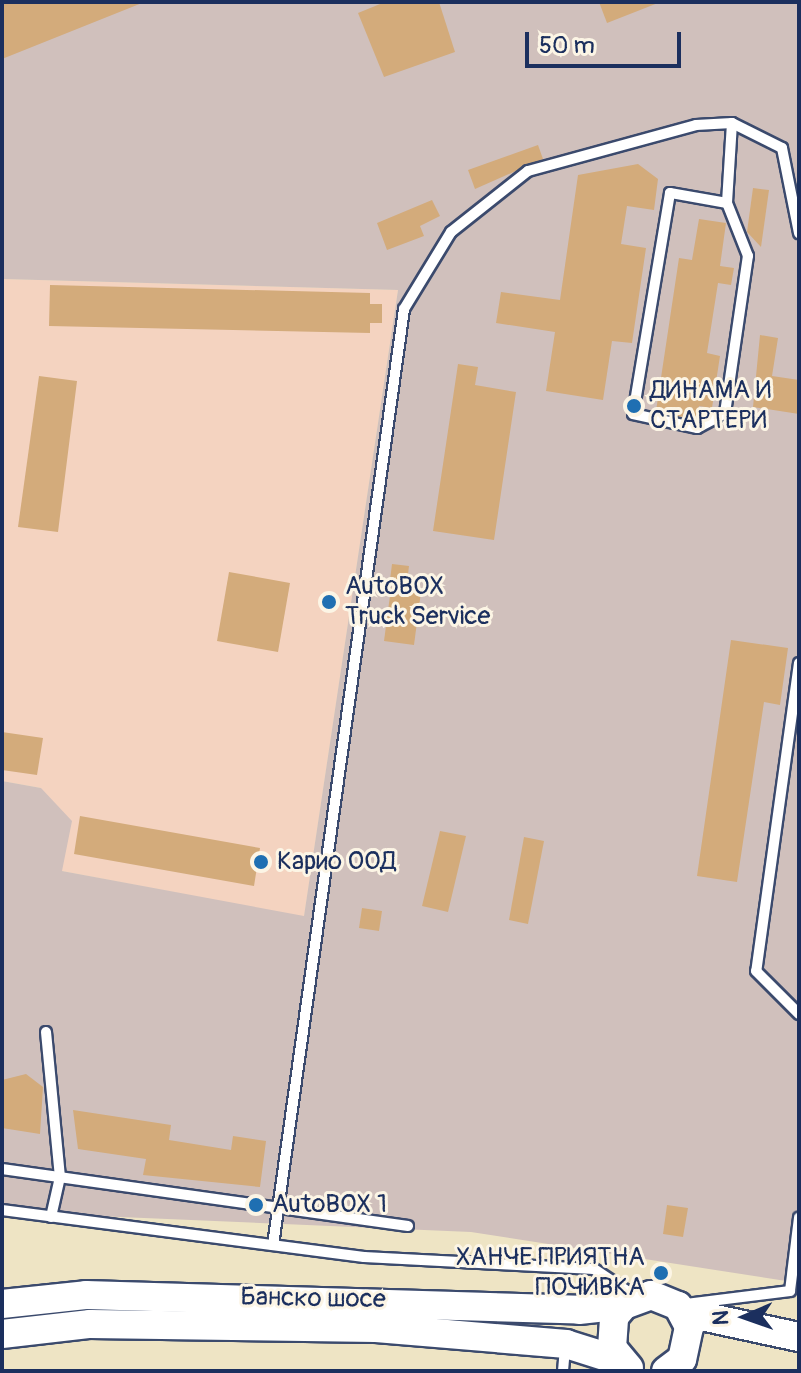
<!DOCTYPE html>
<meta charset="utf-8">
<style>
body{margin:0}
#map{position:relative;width:801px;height:1373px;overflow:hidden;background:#eee4c4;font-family:Pangolin,sans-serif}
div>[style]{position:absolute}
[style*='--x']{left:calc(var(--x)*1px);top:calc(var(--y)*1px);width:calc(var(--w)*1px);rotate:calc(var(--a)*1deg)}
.built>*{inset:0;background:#f4d3c0}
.industrial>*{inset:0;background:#d0c0bc}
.building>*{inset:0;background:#d3ab7b}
.roads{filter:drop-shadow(2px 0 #3b4a6d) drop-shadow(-2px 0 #3b4a6d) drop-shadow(0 2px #3b4a6d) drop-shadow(0 -2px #3b4a6d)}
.service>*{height:10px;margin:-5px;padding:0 5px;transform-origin:5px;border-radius:5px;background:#fff}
.secondary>*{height:28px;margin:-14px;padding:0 14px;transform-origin:14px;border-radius:14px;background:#fff}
.dots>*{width:22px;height:22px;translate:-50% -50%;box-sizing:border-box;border:4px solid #fcf5e5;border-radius:50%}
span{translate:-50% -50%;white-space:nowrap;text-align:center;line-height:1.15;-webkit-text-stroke:6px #fcf5e5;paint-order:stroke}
.poi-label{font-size:26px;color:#1b2f5e}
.left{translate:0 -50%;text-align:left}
.right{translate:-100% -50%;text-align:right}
.street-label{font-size:26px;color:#1b2f5e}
.frame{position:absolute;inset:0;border:4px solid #1b2f5e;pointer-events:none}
.north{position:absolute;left:705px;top:1277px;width:80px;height:80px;-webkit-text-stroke:6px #fcf5e5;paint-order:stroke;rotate:268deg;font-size:22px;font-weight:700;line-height:32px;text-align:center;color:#1b2f5e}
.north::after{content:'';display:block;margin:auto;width:28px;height:36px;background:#1b2f5e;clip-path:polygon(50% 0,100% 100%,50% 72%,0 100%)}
.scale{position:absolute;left:525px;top:32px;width:156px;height:36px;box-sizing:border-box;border:4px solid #1b2f5e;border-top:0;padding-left:10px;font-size:24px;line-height:28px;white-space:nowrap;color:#1b2f5e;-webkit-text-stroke:6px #fcf5e5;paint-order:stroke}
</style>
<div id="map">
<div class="built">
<i style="clip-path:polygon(2px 279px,398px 290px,304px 917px,62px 871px,41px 788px,2px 781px)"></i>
</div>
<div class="industrial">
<i style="clip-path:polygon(2px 2px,799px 2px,799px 1283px,471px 1232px,2px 1212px,2px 781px,41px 788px,72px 821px,62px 871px,304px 916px,398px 290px,2px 279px)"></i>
</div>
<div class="building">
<i style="clip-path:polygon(2px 2px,142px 2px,142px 3px,2px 59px)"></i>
<i style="clip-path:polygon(385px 2px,439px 2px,455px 52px,384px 77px,358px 13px)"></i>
<i style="clip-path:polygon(599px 2px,658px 2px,658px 3px,607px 23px)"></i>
<i style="clip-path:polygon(538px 145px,543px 159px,475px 189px,468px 170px)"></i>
<i style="clip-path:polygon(638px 164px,658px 179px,654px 210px,627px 206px,621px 244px,646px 248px,632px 343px,612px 341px,603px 400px,546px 391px,555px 332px,496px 323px,501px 292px,560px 300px,578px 175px)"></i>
<i style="clip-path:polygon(753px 188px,769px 190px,761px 247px,747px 232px)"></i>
<i style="clip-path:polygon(432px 200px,440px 216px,420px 226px,424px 236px,387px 250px,377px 223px)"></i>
<i style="clip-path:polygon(699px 219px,726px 223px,720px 266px,734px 268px,731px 285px,718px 283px,707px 353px,720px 356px,712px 408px,699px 406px,696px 420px,656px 411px,679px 258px,692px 260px)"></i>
<i style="clip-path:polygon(50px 285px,370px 293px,370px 304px,382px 304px,382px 323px,370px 323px,370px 333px,49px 326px)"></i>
<i style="clip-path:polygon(760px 335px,778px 338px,772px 376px,799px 380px,799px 414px,753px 407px)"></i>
<i style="clip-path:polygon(458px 364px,478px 367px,475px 385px,516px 392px,494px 540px,433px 531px)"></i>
<i style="clip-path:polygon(39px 376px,77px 381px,58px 532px,18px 527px)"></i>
<i style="clip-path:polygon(392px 564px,409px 566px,407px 583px,390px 580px)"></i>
<i style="clip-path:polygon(229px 572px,290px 583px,278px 652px,217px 641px)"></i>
<i style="clip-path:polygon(391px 588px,421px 592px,414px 645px,384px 641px)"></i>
<i style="clip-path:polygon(731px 640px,788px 648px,780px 705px,764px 702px,737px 882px,697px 876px)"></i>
<i style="clip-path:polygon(2px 732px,43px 738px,37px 775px,2px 770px)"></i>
<i style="clip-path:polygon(80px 816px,260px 848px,254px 886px,74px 854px)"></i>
<i style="clip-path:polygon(440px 831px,466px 836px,448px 912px,422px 906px)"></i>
<i style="clip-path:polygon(524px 837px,544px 841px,528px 924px,509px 920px)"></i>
<i style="clip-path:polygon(362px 908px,382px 911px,379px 931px,359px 928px)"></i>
<i style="clip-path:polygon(26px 1074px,43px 1087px,40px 1134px,2px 1128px,2px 1080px)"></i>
<i style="clip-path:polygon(73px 1110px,171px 1125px,169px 1140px,231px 1150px,233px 1136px,266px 1141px,260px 1187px,143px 1175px,146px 1159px,78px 1149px)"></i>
<i style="clip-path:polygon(667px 1205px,688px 1208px,683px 1237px,663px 1234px)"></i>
</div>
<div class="roads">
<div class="service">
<i style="--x:732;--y:123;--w:56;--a:26.6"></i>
<i style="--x:782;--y:148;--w:87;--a:78.7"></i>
<i style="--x:799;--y:663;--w:311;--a:97.9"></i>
<i style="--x:756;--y:971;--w:61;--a:45"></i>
<i style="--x:46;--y:1032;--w:146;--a:84.5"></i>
<i style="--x:60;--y:1177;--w:41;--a:102.7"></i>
<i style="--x:2;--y:1169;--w:410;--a:8"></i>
<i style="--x:2;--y:1210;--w:365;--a:7.4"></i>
<i style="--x:364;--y:1257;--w:230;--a:3"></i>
<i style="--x:594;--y:1269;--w:50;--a:33.7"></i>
<i style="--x:273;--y:1245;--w:945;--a:-82.03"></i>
<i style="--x:404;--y:309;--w:90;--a:-58.6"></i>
<i style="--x:451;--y:232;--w:98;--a:-38.4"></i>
<i style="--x:528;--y:171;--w:174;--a:-15.3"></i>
<i style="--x:696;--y:125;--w:36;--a:-3"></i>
<i style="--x:732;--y:123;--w:80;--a:93.6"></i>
<i style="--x:727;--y:203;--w:58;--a:-170"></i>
<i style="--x:670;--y:193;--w:224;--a:99.5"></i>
<i style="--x:633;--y:414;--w:66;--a:12.3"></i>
<i style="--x:697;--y:428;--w:32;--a:-28"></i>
<i style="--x:725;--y:413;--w:159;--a:-81.7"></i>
<i style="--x:748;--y:256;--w:57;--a:-111.6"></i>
<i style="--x:686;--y:1304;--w:105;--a:-7.1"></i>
<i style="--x:790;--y:1291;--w:74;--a:-83"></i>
<i style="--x:563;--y:1371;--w:25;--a:-85"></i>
</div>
<div class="secondary">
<i style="--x:2;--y:1304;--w:84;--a:-6.1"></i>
<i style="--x:86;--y:1295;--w:493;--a:1.7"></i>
<i style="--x:579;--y:1310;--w:45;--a:-6.3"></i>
<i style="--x:683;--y:1312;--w:119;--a:12.2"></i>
<i style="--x:2;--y:1334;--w:89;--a:-6.5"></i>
<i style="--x:90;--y:1324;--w:286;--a:0.8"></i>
<i style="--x:376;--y:1328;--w:191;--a:4.8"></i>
<i style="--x:566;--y:1344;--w:57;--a:17.5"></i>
<i style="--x:629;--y:1368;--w:26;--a:-130"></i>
<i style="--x:612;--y:1348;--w:31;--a:-86"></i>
<i style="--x:614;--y:1317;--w:16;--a:-50"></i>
<i style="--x:624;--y:1305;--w:29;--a:-20"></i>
<i style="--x:651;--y:1295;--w:29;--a:22"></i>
<i style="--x:678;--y:1306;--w:24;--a:62"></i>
<i style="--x:689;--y:1327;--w:33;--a:102"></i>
<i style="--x:682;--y:1359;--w:20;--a:143"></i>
</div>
</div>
<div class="dots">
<i style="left:634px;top:406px;background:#1f6fb2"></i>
<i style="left:329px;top:602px;background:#1f6fb2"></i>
<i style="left:261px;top:862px;background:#1f6fb2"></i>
<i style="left:256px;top:1205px;background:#1f6fb2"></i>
<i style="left:661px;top:1273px;background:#1f6fb2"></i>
</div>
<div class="poi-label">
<span class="left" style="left:650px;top:406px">ДИНАМА И<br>СТАРТЕРИ</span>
<span class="left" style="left:345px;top:602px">AutoBOX<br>Truck Service</span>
<span class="left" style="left:277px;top:862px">Карио ООД</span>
<span class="left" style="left:272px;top:1205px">AutoBOX 1</span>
<span class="right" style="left:645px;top:1273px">ХАНЧЕ ПРИЯТНА<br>ПОЧИВКА</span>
</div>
<div class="street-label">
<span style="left:313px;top:1299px;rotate:1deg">Банско шосе</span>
</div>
<div class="frame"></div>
<div class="north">N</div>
<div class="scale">50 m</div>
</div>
